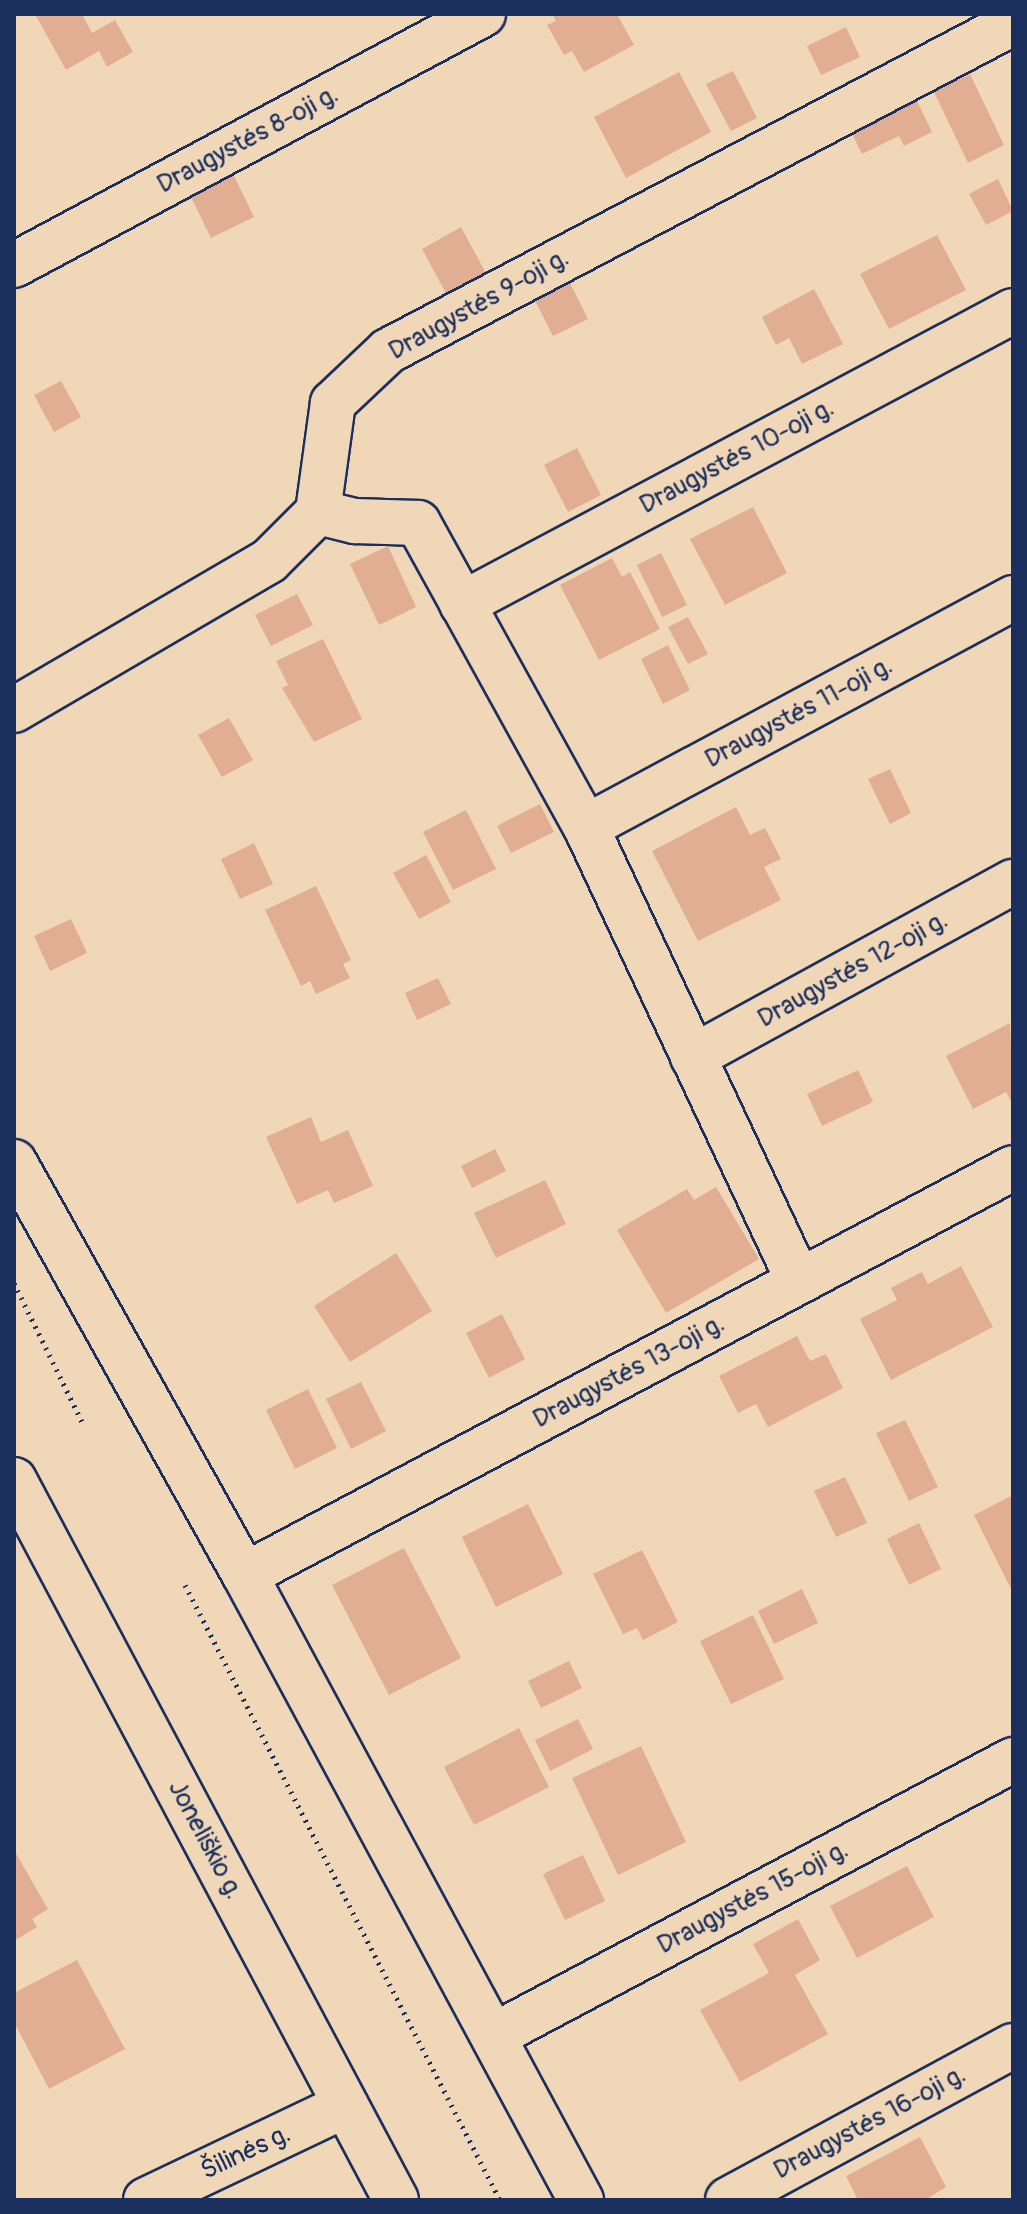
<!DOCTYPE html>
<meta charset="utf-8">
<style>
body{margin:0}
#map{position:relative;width:1027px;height:2214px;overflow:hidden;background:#f0d7b7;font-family:Pangolin,sans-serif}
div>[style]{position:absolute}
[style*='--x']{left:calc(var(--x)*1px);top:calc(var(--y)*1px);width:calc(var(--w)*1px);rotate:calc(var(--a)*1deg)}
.building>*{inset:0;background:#e1ae93}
.path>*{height:5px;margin-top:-2.5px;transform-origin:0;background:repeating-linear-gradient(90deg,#1b2f5e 0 2px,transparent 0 8px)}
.roads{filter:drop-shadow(2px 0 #1b2f5e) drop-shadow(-2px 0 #1b2f5e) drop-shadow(0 2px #1b2f5e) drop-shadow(0 -2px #1b2f5e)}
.minor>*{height:44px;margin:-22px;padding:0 22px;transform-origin:22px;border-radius:22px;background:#f0d7b7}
span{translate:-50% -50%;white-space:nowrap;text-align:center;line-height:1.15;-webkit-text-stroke:8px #f0d7b7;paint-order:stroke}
.street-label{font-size:26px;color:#1b2f5e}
.frame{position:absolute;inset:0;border:16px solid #1b2f5e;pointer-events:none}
</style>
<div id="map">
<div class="building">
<i style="clip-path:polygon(35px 14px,82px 14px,92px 33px,115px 20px,133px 52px,107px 67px,99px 51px,66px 70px)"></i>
<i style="clip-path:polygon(552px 14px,617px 14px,634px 45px,584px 72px,572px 51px,564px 55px,547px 25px,556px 21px)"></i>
<i style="clip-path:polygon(846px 27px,860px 57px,821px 75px,807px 46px)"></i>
<i style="clip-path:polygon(733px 71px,757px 118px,731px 131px,706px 84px)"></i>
<i style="clip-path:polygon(679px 72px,711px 132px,626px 178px,594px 117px)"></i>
<i style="clip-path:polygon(970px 74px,1004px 145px,968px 163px,934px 92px)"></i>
<i style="clip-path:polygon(888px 100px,894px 113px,917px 101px,932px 132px,904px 146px,899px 136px,862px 154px,846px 121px)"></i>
<i style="clip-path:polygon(233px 174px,254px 217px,211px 238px,190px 195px)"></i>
<i style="clip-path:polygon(998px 179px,1013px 211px,986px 225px,969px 194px)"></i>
<i style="clip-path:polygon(461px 227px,487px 275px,448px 297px,422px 249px)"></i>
<i style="clip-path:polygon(937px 235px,966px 290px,889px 329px,860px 274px)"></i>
<i style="clip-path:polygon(566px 275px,588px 319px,553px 336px,531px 293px)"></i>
<i style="clip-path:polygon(814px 289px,843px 344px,802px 364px,789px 338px,776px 345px,762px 317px)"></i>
<i style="clip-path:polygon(61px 381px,81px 417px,54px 432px,34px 395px)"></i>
<i style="clip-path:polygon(577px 448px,601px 495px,568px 512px,544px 465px)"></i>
<i style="clip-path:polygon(753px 507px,787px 573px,725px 605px,690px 539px)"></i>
<i style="clip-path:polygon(388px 546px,416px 607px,379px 625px,350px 564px)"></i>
<i style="clip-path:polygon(661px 553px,687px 605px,662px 617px,637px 565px)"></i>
<i style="clip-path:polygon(612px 558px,622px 577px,630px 572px,660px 629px,599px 660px,560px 585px)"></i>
<i style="clip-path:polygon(297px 594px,313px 625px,271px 646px,255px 615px)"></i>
<i style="clip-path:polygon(688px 617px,708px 654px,688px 664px,668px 627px)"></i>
<i style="clip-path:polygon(323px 639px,362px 719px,314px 742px,282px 688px,288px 685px,276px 661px)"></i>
<i style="clip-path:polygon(668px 645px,690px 690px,663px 704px,641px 659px)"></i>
<i style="clip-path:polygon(229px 718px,253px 760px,222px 777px,198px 735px)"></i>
<i style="clip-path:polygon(890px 769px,911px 813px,890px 824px,868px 779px)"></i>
<i style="clip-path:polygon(540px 804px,554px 832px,511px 853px,497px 826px)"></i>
<i style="clip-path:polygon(736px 807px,750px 835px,765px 828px,781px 859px,764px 867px,781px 900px,698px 941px,652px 851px)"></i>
<i style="clip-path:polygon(466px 810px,496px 869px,453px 890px,423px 832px)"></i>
<i style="clip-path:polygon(254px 843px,273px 884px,240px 899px,221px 859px)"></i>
<i style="clip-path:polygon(426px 855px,451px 902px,419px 919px,393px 873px)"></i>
<i style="clip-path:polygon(316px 886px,351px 960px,343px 964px,350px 978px,316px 994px,310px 981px,301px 986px,265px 910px)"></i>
<i style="clip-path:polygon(71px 919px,87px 953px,50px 971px,34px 936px)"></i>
<i style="clip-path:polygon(438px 978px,451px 1004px,417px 1020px,405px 993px)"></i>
<i style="clip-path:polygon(1010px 1023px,1013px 1105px,1006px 1092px,973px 1109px,946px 1056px)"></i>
<i style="clip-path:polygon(858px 1070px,873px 1102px,822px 1126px,807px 1094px)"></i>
<i style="clip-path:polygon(311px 1117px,321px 1142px,348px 1130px,373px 1186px,334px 1203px,328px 1190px,297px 1204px,266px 1137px)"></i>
<i style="clip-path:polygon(495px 1149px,506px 1171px,472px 1188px,461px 1166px)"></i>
<i style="clip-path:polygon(545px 1180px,566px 1224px,496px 1258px,474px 1213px)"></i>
<i style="clip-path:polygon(716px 1187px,759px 1259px,666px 1313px,617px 1230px,687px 1189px,694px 1200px)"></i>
<i style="clip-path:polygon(396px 1253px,432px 1311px,350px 1362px,314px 1306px)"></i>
<i style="clip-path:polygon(961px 1266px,993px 1327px,891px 1380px,860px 1319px,897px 1300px,891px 1288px,922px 1272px,928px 1284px)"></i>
<i style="clip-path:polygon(502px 1314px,525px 1359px,489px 1378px,466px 1333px)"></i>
<i style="clip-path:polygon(797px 1336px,810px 1361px,826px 1354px,843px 1388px,768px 1427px,756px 1404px,738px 1413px,719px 1376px)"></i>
<i style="clip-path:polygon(361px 1382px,386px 1431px,351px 1449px,326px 1399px)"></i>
<i style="clip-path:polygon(308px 1389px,337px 1448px,295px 1469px,266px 1410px)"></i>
<i style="clip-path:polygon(905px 1420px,938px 1487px,909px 1501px,876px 1433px)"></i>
<i style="clip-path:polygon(845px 1477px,867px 1523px,836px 1537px,814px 1491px)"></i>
<i style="clip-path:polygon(1013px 1495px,1013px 1593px,974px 1515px)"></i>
<i style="clip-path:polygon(528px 1504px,563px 1574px,496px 1607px,462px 1537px)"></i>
<i style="clip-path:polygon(919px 1523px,941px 1569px,909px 1585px,887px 1539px)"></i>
<i style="clip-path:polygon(404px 1548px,461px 1658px,389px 1695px,332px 1585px)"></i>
<i style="clip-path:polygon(642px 1550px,678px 1622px,643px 1640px,637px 1628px,623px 1634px,593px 1574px)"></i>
<i style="clip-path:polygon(802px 1589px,818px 1623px,774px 1644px,758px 1611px)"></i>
<i style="clip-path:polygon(753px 1615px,784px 1679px,731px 1704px,700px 1641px)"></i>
<i style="clip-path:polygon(569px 1661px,582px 1688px,541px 1708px,528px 1681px)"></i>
<i style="clip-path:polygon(578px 1719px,593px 1749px,550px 1771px,535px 1740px)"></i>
<i style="clip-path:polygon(519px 1728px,549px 1787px,474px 1825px,444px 1767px)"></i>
<i style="clip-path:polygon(641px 1746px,686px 1842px,618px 1875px,572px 1778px)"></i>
<i style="clip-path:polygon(14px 1850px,48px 1909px,32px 1919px,37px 1927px,14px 1941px)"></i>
<i style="clip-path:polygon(583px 1855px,605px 1901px,565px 1920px,543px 1874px)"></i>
<i style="clip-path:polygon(907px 1866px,934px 1917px,857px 1958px,830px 1906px)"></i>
<i style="clip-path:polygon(798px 1919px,820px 1960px,795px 1975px,828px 2034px,740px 2082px,700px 2010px,769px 1973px,753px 1944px)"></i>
<i style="clip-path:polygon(77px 1960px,125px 2049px,49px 2089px,14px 2022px,14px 1993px)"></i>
<i style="clip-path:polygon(920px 2137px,946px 2187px,925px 2200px,858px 2200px,846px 2176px)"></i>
</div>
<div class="path">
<i style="--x:14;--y:1283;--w:155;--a:63.9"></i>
<i style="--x:185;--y:1585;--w:691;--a:62.88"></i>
</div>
<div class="roads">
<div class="minor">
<i style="--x:14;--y:265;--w:532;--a:-28.15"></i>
<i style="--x:318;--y:512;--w:38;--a:14"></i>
<i style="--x:355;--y:521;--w:63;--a:1.8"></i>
<i style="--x:418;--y:523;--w:347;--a:61.1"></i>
<i style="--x:586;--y:827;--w:502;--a:64.91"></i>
<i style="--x:462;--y:604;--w:624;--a:-28"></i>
<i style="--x:14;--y:710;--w:295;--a:-30.3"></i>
<i style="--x:269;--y:561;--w:69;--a:-45"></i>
<i style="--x:318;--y:512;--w:110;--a:-82.2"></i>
<i style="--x:333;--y:403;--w:76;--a:-43.4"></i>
<i style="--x:388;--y:351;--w:706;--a:-27.69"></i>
<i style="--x:586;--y:827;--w:485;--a:-28.2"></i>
<i style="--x:693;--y:1057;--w:365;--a:-28.7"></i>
<i style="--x:14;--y:1162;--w:473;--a:60.8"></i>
<i style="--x:245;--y:1575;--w:710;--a:61.74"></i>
<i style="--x:14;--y:1480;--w:815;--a:62.05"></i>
<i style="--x:245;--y:1575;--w:869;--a:-27.92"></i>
<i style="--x:493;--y:2036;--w:589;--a:-27.96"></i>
<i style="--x:146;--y:2200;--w:221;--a:-25.4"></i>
<i style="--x:728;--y:2200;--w:324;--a:-28.4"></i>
</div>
</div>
<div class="street-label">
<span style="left:248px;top:140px;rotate:-28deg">Draugystės 8-oji g.</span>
<span style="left:479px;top:305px;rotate:-29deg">Draugystės 9-oji g.</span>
<span style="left:737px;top:457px;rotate:-28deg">Draugystės 10-oji g.</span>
<span style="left:799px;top:713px;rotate:-28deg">Draugystės 11-oji g.</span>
<span style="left:853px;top:970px;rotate:-29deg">Draugystės 12-oji g.</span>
<span style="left:629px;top:1372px;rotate:-28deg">Draugystės 13-oji g.</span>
<span style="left:205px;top:1840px;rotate:62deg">Joneliškio g.</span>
<span style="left:753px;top:1898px;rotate:-28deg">Draugystės 15-oji g.</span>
<span style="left:870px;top:2123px;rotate:-28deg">Draugystės 16-oji g.</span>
<span style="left:246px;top:2153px;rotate:-25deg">Šilinės g.</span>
</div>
<div class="frame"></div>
</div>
